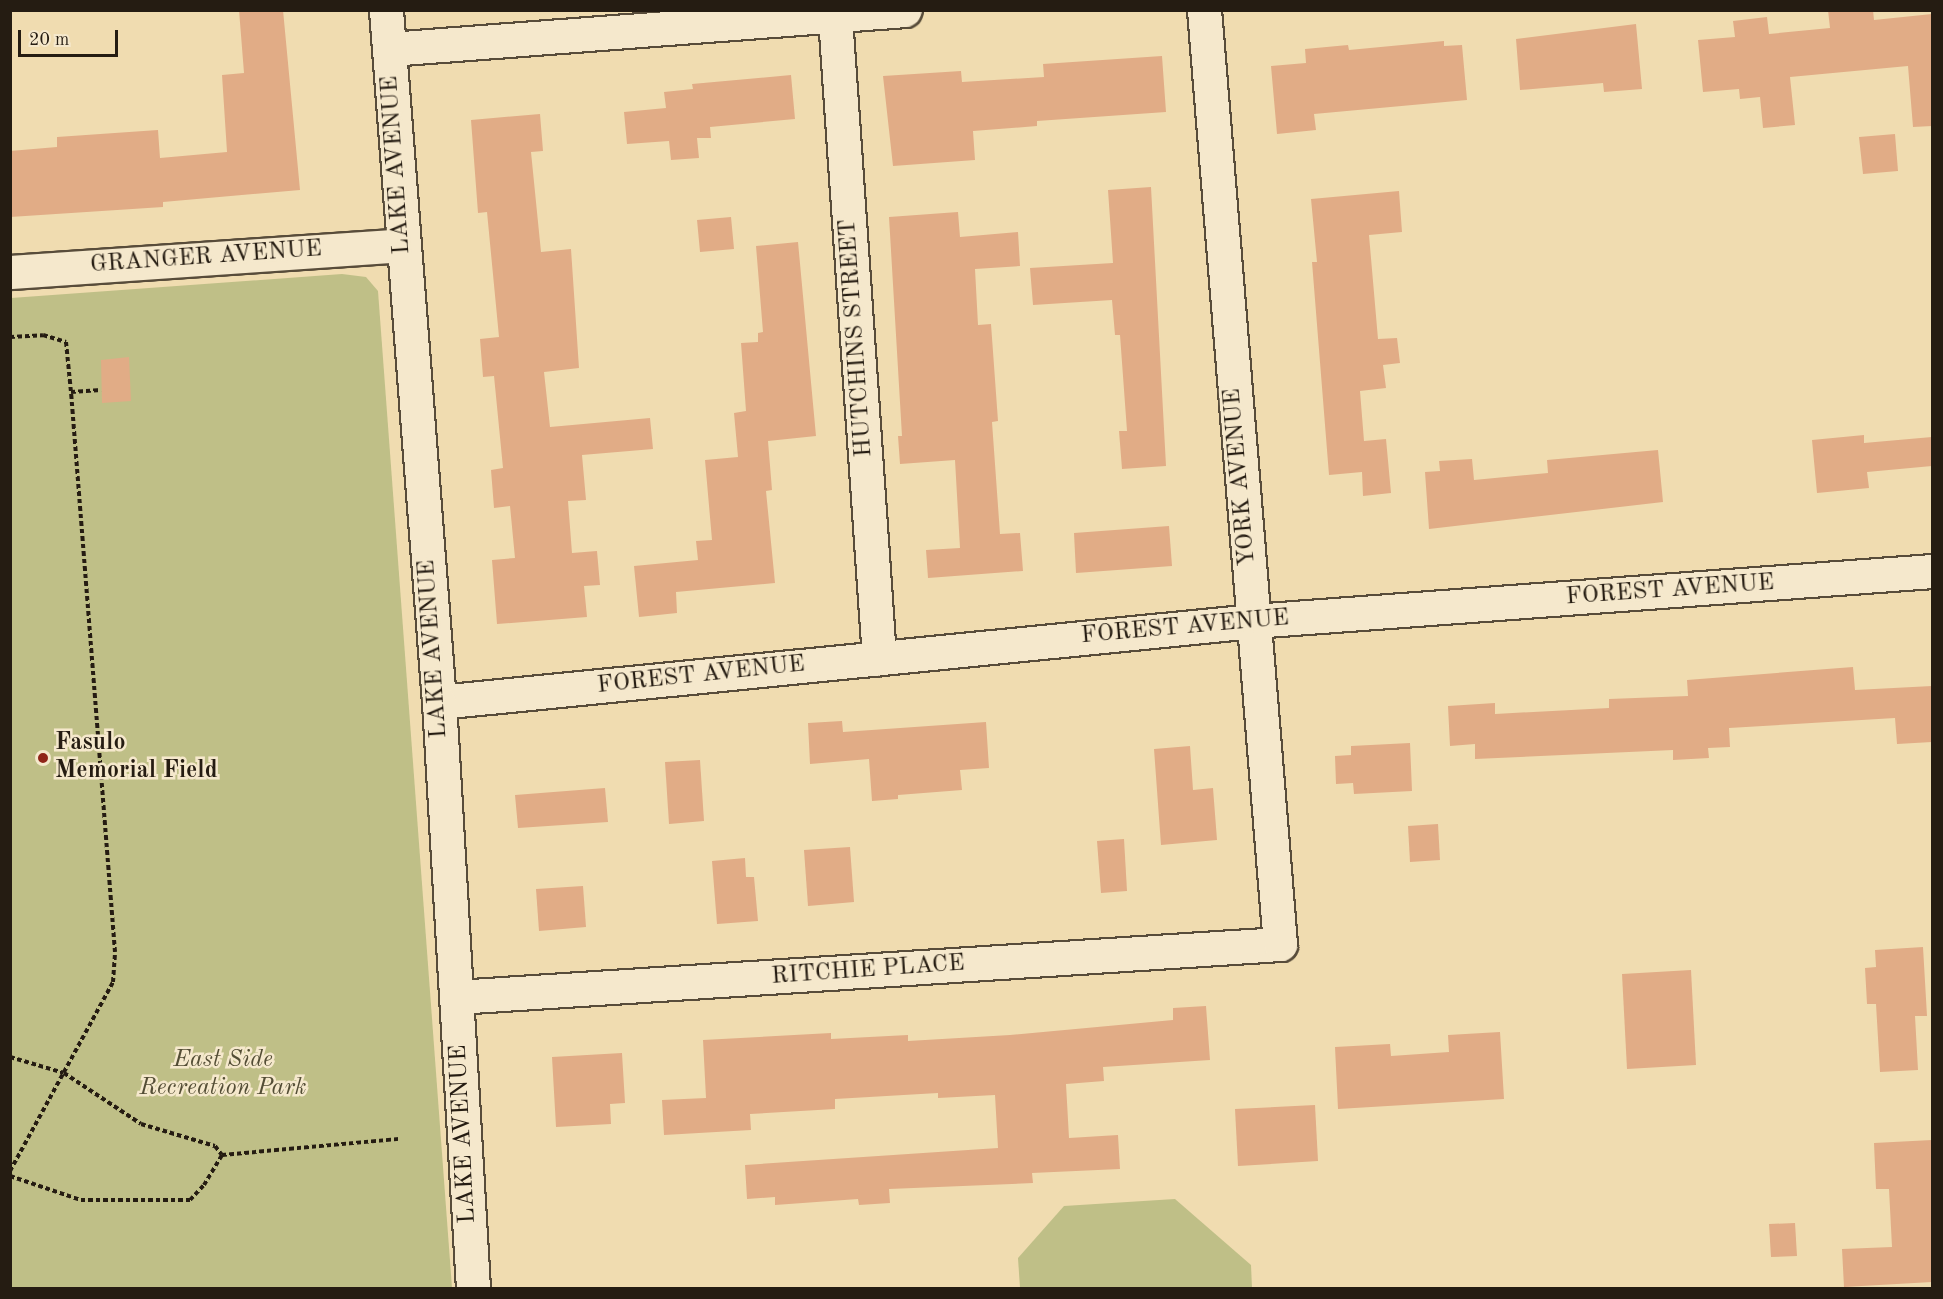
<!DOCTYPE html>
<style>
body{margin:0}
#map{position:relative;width:1943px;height:1299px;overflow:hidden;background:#f0dcb0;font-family:"Old Standard TT",serif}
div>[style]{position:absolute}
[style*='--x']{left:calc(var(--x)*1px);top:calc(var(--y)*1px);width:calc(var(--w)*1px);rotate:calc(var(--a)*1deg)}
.green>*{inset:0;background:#bfbf87}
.building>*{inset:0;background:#e1ac86}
.path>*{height:4px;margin-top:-2px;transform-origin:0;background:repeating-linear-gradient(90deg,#251c12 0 4.5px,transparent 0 7.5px)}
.roads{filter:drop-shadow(2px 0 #584c3a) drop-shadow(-2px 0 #584c3a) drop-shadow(0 2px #584c3a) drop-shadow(0 -2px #584c3a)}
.minor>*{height:33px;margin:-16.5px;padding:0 16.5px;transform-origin:16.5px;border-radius:16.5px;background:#f5e8cc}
.secondary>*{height:33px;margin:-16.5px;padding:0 16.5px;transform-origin:16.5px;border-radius:16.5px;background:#f5e8cc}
.dots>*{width:16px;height:16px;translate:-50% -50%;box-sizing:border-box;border:3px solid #f5e8cc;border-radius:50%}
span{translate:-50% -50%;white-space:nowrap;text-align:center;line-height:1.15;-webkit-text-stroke:5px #f5e8cc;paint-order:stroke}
.street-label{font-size:24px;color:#251c12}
.poi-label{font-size:24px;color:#251c12;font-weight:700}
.left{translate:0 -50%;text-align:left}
.park-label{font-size:24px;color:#534d35;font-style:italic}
.frame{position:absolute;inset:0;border:12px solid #251c12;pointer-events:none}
.scale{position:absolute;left:18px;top:30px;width:100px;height:27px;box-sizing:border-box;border:3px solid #251c12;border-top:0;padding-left:8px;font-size:18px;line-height:21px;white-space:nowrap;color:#251c12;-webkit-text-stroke:4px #f5e8cc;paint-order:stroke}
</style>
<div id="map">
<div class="green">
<i style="clip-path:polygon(342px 274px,366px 277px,378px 291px,452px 1288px,11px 1288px,11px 298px)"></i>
<i style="clip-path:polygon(1175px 1199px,1251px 1265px,1252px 1288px,1020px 1288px,1018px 1258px,1064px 1206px)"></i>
</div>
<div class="building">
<i style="clip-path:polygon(239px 10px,283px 10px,300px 190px,163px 202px,163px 207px,10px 217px,10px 151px,57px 147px,57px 137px,158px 130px,160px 158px,227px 152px,222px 75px,244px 73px)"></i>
<i style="clip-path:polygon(1828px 10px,1873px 10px,1874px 20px,1932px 14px,1932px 126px,1913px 127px,1908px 66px,1790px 77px,1795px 125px,1763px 128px,1760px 97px,1740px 99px,1739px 89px,1703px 92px,1698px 40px,1735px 37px,1733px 21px,1767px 17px,1769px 34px,1830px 28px)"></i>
<i style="clip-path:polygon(1636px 24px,1642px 89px,1604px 92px,1603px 83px,1520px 90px,1516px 39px)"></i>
<i style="clip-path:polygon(1444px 41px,1444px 46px,1462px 45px,1467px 100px,1314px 114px,1316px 130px,1277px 134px,1271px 66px,1306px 63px,1305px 49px,1348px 45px,1349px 50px)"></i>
<i style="clip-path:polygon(1162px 56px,1166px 112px,1037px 121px,1037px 126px,973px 131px,975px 160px,893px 166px,883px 76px,961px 71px,962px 82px,1044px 77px,1043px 64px)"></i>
<i style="clip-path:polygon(791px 75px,795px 119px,710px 127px,711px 138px,697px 138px,699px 158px,671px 160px,669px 141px,627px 144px,624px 112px,666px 108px,664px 92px,693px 89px,692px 84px)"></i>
<i style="clip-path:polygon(540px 114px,543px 151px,531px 152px,541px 252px,571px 249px,579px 368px,544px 372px,550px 427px,650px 418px,653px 449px,582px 455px,586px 500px,568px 501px,572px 553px,597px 551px,600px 585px,584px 586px,587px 617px,497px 624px,492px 560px,515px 558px,510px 506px,494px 508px,491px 470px,503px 468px,494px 376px,483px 377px,480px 339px,499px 337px,487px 212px,478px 213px,471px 120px)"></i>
<i style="clip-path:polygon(1895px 134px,1898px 171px,1863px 174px,1859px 137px)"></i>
<i style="clip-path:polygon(1151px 187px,1166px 466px,1122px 469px,1119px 431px,1127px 431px,1120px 335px,1115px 335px,1112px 300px,1033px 305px,1030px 268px,1113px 263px,1108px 190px)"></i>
<i style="clip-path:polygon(1399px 191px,1402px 232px,1369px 235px,1378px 339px,1397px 338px,1400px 363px,1383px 365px,1386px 388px,1360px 391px,1364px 441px,1386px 439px,1391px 493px,1363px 496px,1362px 472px,1329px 475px,1312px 262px,1317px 262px,1311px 199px)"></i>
<i style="clip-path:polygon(958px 212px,960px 237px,1018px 232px,1020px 266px,975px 269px,978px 325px,991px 324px,998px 421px,992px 422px,1000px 534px,1020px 533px,1023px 571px,928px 578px,926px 550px,960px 548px,955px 460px,900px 464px,898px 436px,902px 436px,889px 217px)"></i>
<i style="clip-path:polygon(731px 217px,734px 249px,700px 252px,697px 220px)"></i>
<i style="clip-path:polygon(798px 242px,816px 436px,768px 441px,772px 490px,766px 491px,775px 583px,676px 592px,677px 613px,639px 617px,634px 566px,698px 560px,696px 541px,712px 540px,705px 460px,738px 457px,734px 413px,746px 411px,741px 343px,758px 342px,758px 333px,763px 332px,756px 246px)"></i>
<i style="clip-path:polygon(129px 357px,131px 401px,102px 403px,101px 360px)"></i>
<i style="clip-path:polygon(1864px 435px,1864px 443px,1932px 437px,1932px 466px,1867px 472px,1869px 488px,1817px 493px,1812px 440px)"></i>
<i style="clip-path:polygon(1658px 450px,1663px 502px,1429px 529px,1425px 472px,1440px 471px,1439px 461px,1472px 459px,1474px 480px,1548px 473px,1547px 460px)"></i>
<i style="clip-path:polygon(1169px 526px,1172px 566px,1076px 573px,1074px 533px)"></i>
<i style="clip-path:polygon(1853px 667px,1855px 690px,1932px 686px,1932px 742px,1897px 744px,1895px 718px,1729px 728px,1730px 747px,1708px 748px,1709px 758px,1673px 760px,1673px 750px,1475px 759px,1475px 744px,1450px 746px,1448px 706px,1495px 703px,1495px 714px,1609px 708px,1609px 699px,1688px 696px,1687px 680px)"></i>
<i style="clip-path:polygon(842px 721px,843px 732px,986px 722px,989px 768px,960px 770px,962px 790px,898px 795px,898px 799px,872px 801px,869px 759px,810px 764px,808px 723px)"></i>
<i style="clip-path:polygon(1410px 743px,1412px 791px,1354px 794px,1353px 783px,1336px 784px,1335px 756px,1351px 755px,1351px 746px)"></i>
<i style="clip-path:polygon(1190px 746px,1193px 790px,1213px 788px,1217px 840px,1161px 845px,1154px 749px)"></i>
<i style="clip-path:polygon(700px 760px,704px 821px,669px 824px,665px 762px)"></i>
<i style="clip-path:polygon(605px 788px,608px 822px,518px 828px,515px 795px)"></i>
<i style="clip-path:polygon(1438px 824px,1440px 860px,1410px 862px,1408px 826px)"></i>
<i style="clip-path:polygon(1124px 839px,1127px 891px,1101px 893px,1097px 841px)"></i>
<i style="clip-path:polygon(850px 847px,854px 902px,808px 906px,804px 850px)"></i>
<i style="clip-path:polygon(745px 858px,746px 877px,754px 877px,758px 921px,717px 924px,712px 861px)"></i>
<i style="clip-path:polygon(583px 886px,586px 927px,539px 931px,536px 889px)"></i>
<i style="clip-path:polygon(1923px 947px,1927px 1016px,1915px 1016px,1918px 1070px,1880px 1072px,1876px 1004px,1867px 1004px,1865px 968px,1876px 967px,1875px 950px)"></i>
<i style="clip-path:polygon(1691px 970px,1696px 1065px,1627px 1069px,1622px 974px)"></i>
<i style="clip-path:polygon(1206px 1006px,1210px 1060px,1103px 1067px,1104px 1081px,1066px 1084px,1069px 1138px,1118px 1135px,1120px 1169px,1032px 1173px,1033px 1183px,889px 1189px,890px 1203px,859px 1205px,858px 1199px,775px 1205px,775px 1197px,747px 1199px,745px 1165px,998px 1148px,995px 1095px,938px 1098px,938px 1093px,835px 1099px,835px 1109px,750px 1114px,751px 1130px,664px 1135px,662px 1100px,706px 1098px,703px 1040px,831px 1033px,831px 1039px,908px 1035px,908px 1041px,1010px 1035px,1173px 1020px,1173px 1008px)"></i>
<i style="clip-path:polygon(1500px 1032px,1504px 1099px,1338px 1109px,1335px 1047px,1390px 1044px,1391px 1056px,1449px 1052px,1448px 1035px)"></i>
<i style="clip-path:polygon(622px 1053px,625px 1103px,610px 1104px,611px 1124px,556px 1127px,552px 1057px)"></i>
<i style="clip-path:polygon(1315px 1105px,1318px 1161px,1238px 1166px,1235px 1109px)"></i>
<i style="clip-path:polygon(1932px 1140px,1932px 1282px,1844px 1287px,1842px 1249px,1892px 1247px,1889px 1189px,1876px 1189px,1874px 1143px)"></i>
<i style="clip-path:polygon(1795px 1223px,1797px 1256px,1771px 1257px,1769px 1224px)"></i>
</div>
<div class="path">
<i style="--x:10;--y:337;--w:33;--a:-3"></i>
<i style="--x:43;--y:335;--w:24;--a:17"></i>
<i style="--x:66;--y:342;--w:50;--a:84.3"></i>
<i style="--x:10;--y:1057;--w:56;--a:16.5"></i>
<i style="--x:64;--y:1073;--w:92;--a:33.5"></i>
<i style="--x:141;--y:1124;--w:77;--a:16.6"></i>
<i style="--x:215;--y:1146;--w:11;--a:52"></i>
<i style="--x:10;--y:1171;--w:215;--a:-61.4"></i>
<i style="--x:113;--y:982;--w:30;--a:-86"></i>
<i style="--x:115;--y:952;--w:562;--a:-94.49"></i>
<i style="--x:71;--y:392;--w:30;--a:-4"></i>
<i style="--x:10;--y:1176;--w:75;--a:18.7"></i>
<i style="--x:81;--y:1200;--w:109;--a:0"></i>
<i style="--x:190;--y:1200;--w:21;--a:-47"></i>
<i style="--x:204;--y:1185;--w:35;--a:-59"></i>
<i style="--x:222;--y:1155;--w:178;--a:-5.2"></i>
</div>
<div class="roads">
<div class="minor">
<i style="--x:835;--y:17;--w:643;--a:86.07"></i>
<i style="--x:389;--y:49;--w:517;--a:-4.32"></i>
<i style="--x:10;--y:272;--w:393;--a:-3.9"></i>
<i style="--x:439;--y:702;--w:818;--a:-5.68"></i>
<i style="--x:1253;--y:621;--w:681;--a:-4.21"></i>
<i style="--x:456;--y:997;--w:826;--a:-3.68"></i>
<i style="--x:1280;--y:944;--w:937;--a:-94.65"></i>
</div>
<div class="secondary">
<i style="--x:386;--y:10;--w:694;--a:85.62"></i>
<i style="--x:439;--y:702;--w:587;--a:86.68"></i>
</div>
</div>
<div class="dots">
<i style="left:43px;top:758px;background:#8f2418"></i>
</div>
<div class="street-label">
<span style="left:397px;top:165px;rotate:-94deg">LAKE AVENUE</span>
<span style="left:206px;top:258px;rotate:-4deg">GRANGER AVENUE</span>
<span style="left:857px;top:338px;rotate:-94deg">HUTCHINS STREET</span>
<span style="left:1241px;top:477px;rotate:-95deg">YORK AVENUE</span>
<span style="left:1670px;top:591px;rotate:-4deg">FOREST AVENUE</span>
<span style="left:1185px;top:628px;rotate:-5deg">FOREST AVENUE</span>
<span style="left:434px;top:649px;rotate:-94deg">LAKE AVENUE</span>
<span style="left:701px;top:676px;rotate:-6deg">FOREST AVENUE</span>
<span style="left:868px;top:971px;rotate:-4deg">RITCHIE PLACE</span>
<span style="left:464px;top:1134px;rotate:-93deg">LAKE AVENUE</span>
</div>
<div class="poi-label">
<span class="left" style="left:55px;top:758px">Fasulo<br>Memorial Field</span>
</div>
<div class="park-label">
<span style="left:223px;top:1075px">East Side<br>Recreation Park</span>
</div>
<div class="frame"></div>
<div class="scale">20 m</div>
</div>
